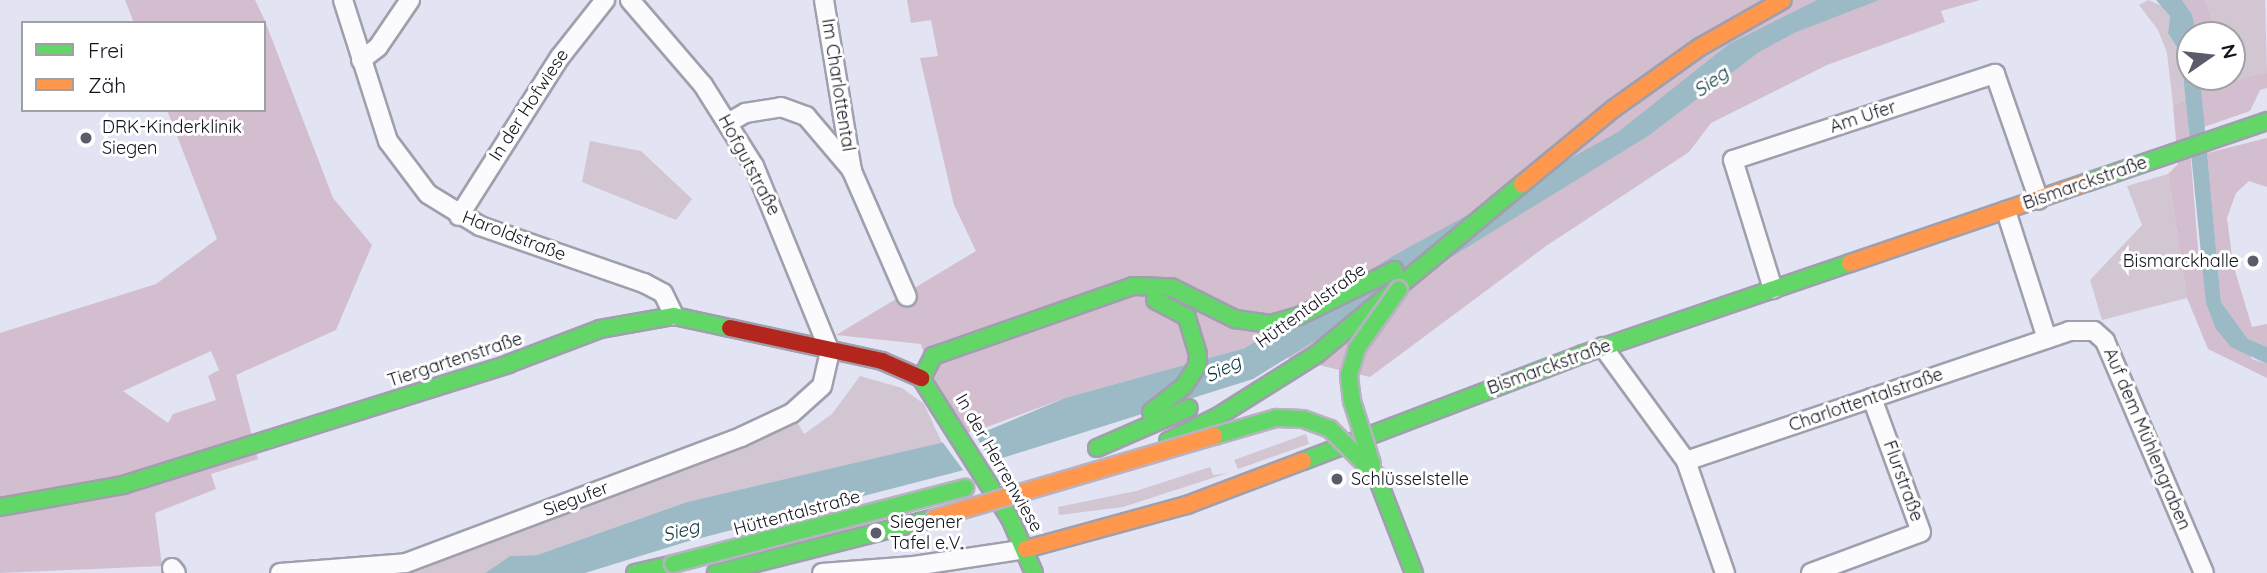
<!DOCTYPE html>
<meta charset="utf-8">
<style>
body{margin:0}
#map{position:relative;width:2267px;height:573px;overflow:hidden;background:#e2e3f3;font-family:Quicksand,sans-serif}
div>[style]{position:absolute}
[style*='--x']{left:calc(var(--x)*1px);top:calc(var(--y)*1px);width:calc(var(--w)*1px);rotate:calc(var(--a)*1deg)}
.green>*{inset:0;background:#d3c6d3}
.forest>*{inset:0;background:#d2bece}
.water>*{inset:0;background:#9bbac6}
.pier>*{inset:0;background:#e2e3f3}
.roads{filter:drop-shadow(2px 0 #9f9fad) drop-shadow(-2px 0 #9f9fad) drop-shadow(0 2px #9f9fad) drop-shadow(0 -2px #9f9fad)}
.street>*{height:18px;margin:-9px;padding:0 9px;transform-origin:9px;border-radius:9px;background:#fbfbfd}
.fast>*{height:16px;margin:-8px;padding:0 8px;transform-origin:8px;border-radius:8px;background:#63d668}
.slow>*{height:16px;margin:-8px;padding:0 8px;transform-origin:8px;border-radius:8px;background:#ff974d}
.jam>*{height:16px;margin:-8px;padding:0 8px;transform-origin:8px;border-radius:8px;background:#b3261e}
.bridges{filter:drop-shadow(2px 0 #b8b2c3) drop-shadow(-2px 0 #b8b2c3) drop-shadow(0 2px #b8b2c3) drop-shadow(0 -2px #b8b2c3)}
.fast-bridge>*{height:16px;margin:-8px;padding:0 8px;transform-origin:8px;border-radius:8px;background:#63d668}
.slow-bridge>*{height:16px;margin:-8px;padding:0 8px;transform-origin:8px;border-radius:8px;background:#ff974d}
.dots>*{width:19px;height:19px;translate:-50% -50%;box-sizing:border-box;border:4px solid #fff;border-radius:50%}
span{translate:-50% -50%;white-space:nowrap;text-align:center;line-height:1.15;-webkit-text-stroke:6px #fff;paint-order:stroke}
.street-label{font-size:18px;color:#13131f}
.poi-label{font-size:18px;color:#13131f}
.left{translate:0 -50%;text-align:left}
.right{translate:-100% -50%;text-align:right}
.water-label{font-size:19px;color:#0b363e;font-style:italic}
.legend{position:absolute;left:21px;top:21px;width:245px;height:91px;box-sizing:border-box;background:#fff;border:2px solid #a1a1a5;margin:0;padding:9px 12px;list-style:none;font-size:21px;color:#13131f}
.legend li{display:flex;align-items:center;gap:14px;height:35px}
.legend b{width:35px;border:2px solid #a1a1a5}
.north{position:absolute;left:2176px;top:21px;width:70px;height:70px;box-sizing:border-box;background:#fff;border:2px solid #a1a1a5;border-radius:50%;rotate:76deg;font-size:19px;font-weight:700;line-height:28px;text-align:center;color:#13131f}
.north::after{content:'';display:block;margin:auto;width:24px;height:32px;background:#5b5c69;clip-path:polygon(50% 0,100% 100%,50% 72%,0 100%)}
</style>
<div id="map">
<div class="green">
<i style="clip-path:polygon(2148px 0,2165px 7px,2170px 16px,2168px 33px,2181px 54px,2186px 100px,2173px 105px,2167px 53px,2158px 30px,2139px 5px)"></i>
<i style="clip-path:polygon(2205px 0,2265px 0,2267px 72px,2231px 81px,2232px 35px,2218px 35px)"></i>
<i style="clip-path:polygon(590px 141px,641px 151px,692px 199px,676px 220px,582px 182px)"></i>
<i style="clip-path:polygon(2168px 174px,2187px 298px,2102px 320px,2090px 280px,2142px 225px,2127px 186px)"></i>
<i style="clip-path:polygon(860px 376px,902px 388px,924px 404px,942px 443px,687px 502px,537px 555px,510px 556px,485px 573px,280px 573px,383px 567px,792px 413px,804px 434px,832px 414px)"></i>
<i style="clip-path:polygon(1306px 434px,1309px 444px,1238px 469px,1234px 460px)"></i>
<i style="clip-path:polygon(1210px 467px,1213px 475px,1228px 473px,1123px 507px,1059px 515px,1058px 507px,1136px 491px)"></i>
</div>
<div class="forest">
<i style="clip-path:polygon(evenodd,125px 0,255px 0,265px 21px,333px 198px,372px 245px,336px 330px,236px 375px,258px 459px,211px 474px,216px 489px,155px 513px,162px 566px,0 573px,0 333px,156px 284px,217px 239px,167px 110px,264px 110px,264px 23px,134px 23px,125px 0,211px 351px,219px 370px,208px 376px,216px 400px,173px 414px,168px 423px,123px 391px,211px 351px)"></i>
<i style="clip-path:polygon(907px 0,1980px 0,1941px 11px,1945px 22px,1827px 65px,1711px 123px,1689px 152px,1546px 246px,1370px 377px,1245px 348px,1065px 398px,952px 440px,921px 344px,836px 335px,976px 251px,954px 205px,920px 58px,938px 56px,931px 20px,911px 23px)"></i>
<i style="clip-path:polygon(2182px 0,2205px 0,2218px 35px,2197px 35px,2192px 14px)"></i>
<i style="clip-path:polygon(2267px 72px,2267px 88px,2260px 90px,2250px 111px,2204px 127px,2200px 77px,2230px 77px,2231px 81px)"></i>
<i style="clip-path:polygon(2186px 100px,2199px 261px,2252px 359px,2267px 364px,2267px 378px,2208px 349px,2187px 298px,2168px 174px,2178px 164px,2173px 105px)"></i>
<i style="clip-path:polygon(2267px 138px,2267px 187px,2249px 181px,2236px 193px,2227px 218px,2233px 264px,2252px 327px,2267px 324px,2267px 347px,2248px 339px,2221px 302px,2207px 153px)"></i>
</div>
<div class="water">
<i style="clip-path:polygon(1817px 0,1879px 0,1794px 33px,1759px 52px,1648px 136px,1253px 379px,964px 470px,689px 541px,585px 573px,485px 573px,510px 556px,537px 555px,687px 502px,979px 434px,1065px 398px,1245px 348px,1393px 256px,1618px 132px,1729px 44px)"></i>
<i style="clip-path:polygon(2156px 0,2182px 0,2192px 14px,2197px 35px,2190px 35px,2190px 77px,2200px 77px,2221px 302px,2248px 339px,2267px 347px,2267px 364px,2231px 347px,2216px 329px,2206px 303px,2181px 54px,2168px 33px,2170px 16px)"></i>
</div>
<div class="pier">
<i style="clip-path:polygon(973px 431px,993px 464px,966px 474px,941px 440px)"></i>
</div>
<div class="roads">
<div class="street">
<i style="--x:343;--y:0;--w:148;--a:72.3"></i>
<i style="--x:388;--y:141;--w:66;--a:53"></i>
<i style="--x:428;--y:194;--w:61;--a:31.6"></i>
<i style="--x:480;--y:226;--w:174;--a:19.2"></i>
<i style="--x:644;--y:283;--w:21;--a:28"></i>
<i style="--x:663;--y:293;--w:25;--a:64"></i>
<i style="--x:824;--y:0;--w:173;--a:80.7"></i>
<i style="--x:852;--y:171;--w:137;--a:66.4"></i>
<i style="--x:361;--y:60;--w:21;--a:-37"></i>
<i style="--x:378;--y:47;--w:57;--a:-55.8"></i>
<i style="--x:728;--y:123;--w:20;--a:-30"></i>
<i style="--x:745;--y:113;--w:36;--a:-9"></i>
<i style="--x:781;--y:107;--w:27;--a:20"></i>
<i style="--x:806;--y:116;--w:71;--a:49.6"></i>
<i style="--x:2006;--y:211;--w:134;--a:72.2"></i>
<i style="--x:459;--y:216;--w:188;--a:-57.6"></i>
<i style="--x:560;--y:57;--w:73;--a:-51.7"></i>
<i style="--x:1773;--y:289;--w:135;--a:-107.2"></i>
<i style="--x:1733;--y:160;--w:276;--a:-18.2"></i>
<i style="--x:1995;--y:74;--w:133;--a:70.8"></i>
<i style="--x:1603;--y:347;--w:141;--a:53.9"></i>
<i style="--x:1686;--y:461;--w:119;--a:70.8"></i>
<i style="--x:1686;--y:461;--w:404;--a:-18.7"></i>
<i style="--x:2069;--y:331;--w:25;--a:0"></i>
<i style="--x:2094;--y:331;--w:15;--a:42"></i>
<i style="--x:2105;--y:341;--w:252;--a:66.9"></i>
<i style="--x:172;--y:568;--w:6;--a:51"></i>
<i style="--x:280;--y:573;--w:126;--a:-4.5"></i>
<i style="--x:406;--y:563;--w:358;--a:-20.6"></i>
<i style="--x:741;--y:437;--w:56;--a:-25.2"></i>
<i style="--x:792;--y:413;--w:40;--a:-42"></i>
<i style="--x:822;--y:386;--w:35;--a:-77"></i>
<i style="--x:830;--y:352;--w:201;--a:-112.2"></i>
<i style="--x:754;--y:166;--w:96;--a:-122.2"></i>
<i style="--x:703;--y:85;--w:112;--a:-130.7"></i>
<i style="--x:822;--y:573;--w:92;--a:-4.4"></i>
<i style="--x:914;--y:566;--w:113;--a:-8.6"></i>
<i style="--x:1811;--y:573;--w:117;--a:-20.4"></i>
<i style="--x:1921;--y:532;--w:143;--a:-110.1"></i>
</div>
<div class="fast">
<i style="--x:2088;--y:182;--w:189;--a:-18.8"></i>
<i style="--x:921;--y:378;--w:166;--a:57.6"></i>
<i style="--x:1010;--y:518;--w:60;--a:66.4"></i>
<i style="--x:922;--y:378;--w:25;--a:-63"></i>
<i style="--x:933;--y:356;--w:212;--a:-19.3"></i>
<i style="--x:1133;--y:286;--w:38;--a:2"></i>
<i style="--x:1171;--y:287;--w:72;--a:26.6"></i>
<i style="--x:1235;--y:319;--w:36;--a:8"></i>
<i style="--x:1271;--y:324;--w:29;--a:-16"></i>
<i style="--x:1299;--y:316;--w:106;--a:-25.8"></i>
<i style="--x:1151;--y:412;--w:42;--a:-38.2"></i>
<i style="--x:1184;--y:386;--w:24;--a:-57"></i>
<i style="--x:1197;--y:366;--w:12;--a:-85"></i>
<i style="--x:1198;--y:354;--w:39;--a:-107"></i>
<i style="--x:1187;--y:317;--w:36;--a:-152"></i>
<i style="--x:1168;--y:441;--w:55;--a:-26.1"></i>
<i style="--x:1217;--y:417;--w:118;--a:-32.2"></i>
<i style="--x:1317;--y:354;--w:266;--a:-39.7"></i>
<i style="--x:1097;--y:448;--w:100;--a:-23.5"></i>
<i style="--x:1303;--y:461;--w:300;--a:-20.9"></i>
<i style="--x:1583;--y:354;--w:282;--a:-18.8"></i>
<i style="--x:1376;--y:475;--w:105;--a:68.8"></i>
<i style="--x:0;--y:507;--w:125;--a:-10.1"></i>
<i style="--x:123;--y:485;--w:404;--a:-17.4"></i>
<i style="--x:508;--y:364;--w:98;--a:-20.8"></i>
<i style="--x:600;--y:329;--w:75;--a:-10"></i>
<i style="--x:674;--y:316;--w:57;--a:12.1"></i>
<i style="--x:635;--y:573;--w:39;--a:-13"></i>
<i style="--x:716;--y:573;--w:226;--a:-14.1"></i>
</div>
<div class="slow">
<i style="--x:1522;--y:184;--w:118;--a:-39.5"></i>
<i style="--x:1613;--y:109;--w:107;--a:-35.5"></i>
<i style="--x:1700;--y:47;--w:95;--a:-29.5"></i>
<i style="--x:1850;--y:263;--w:251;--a:-18.8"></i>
<i style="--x:1026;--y:549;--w:167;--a:-15.3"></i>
<i style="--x:1187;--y:505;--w:124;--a:-20.8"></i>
</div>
<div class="jam">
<i style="--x:730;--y:328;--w:156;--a:12.2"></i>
<i style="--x:882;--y:361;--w:43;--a:23.6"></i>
</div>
</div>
<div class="bridges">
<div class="fast-bridge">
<i style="--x:1214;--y:436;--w:65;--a:-16.2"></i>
<i style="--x:1276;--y:418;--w:27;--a:2"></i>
<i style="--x:1303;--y:419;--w:29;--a:20"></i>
<i style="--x:1330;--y:429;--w:65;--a:45"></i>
<i style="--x:1372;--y:464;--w:66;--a:-107.6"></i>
<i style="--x:1352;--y:401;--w:26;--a:-97"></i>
<i style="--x:1349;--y:375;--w:28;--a:-73"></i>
<i style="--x:1357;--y:348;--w:72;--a:-54.6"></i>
<i style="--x:673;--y:564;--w:302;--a:-14.6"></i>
</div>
<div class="slow-bridge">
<i style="--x:935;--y:518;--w:291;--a:-16.4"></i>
</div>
</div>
<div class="dots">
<i style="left:86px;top:138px;background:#5b5c69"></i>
<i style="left:2253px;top:261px;background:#5b5c69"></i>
<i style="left:1337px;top:479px;background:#5b5c69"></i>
<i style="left:876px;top:533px;background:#5b5c69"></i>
</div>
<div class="street-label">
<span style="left:838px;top:85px;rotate:81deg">Im Charlottental</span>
<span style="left:529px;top:105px;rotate:-57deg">In der Hofwiese</span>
<span style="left:1863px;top:117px;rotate:-18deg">Am Ufer</span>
<span style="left:749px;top:165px;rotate:62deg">Hofgutstraße</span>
<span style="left:2085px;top:183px;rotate:-19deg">Bismarckstraße</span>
<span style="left:514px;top:236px;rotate:21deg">Haroldstraße</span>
<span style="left:1311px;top:306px;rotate:-36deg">Hüttentalstraße</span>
<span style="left:455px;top:360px;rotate:-18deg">Tiergartenstraße</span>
<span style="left:1549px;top:367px;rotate:-20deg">Bismarckstraße</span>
<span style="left:1866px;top:400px;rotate:-19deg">Charlottentalstraße</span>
<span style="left:2147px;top:439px;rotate:67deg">Auf dem Mühlengraben</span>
<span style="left:999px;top:463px;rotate:60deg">In der Herrenwiese</span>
<span style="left:1903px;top:481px;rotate:70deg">Flurstraße</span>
<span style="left:576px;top:499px;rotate:-21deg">Siegufer</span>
<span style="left:797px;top:513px;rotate:-15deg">Hüttentalstraße</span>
</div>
<div class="poi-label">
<span class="left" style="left:102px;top:138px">DRK-Kinderklinik<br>Siegen</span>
<span class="right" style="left:2239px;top:261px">Bismarckhalle</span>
<span class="left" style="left:1351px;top:479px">Schlüsselstelle</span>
<span class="left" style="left:890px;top:533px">Siegener<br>Tafel e.V.</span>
</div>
<div class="water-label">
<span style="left:1711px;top:82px;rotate:-36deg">Sieg</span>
<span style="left:1223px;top:369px;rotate:-26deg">Sieg</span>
<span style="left:681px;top:531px;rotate:-15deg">Sieg</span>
</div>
<ul class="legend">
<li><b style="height:9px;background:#63d668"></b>Frei</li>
<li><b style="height:9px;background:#ff974d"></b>Zäh</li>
</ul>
<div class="north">N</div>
</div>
